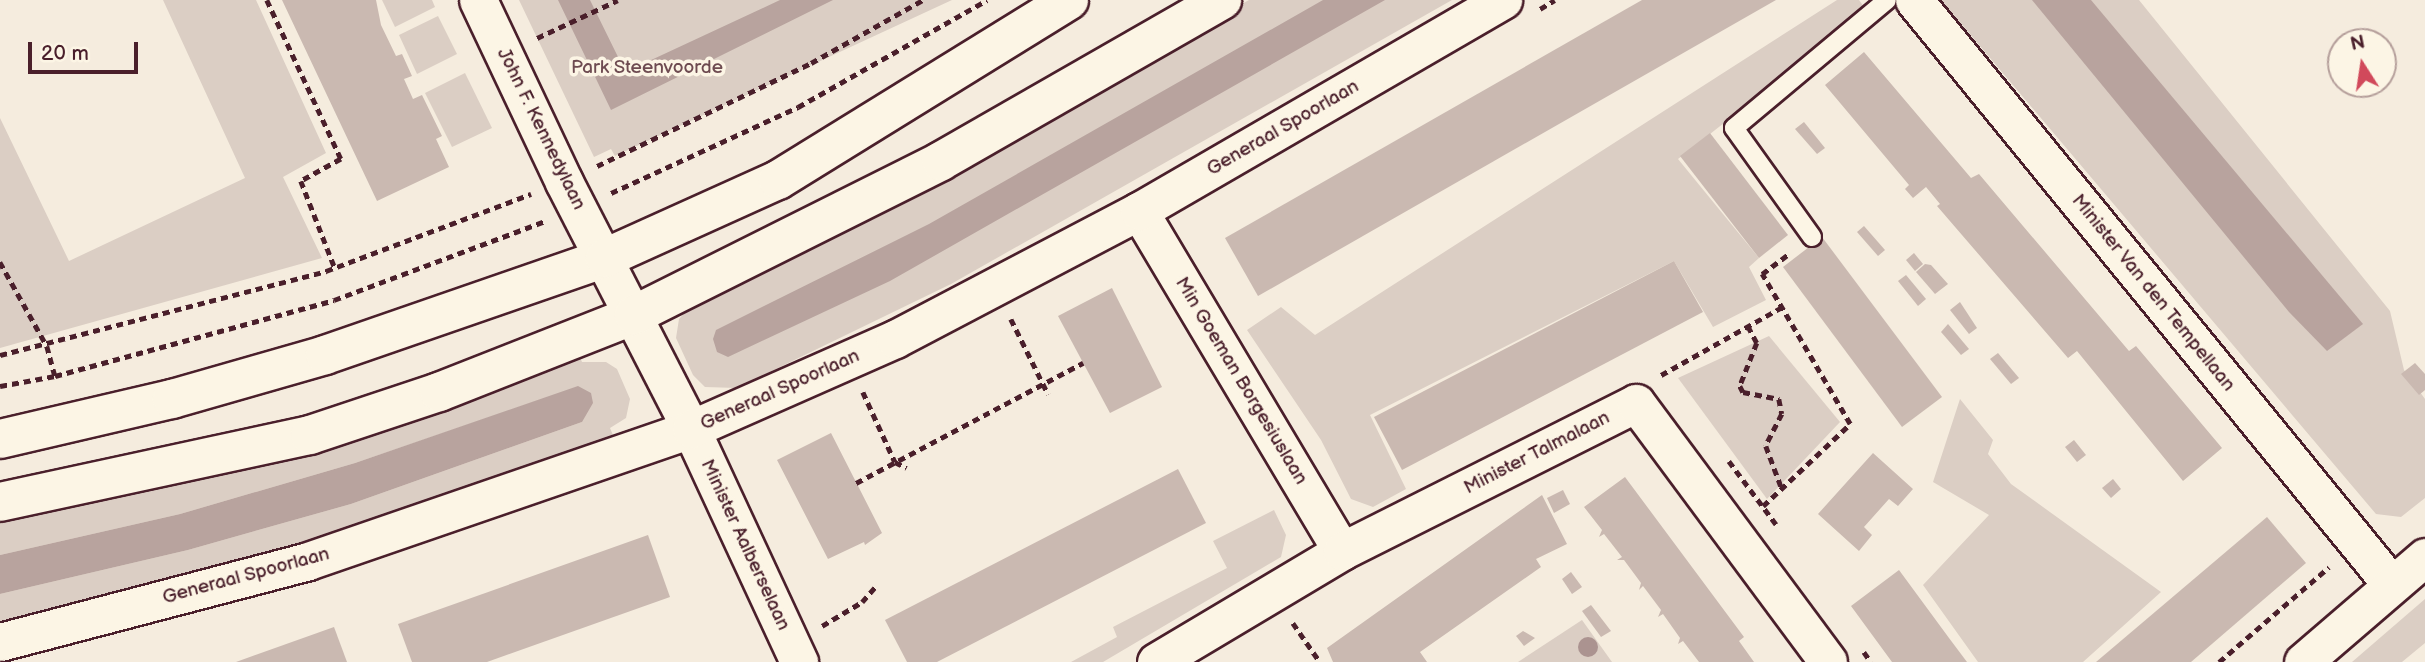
<!DOCTYPE html>
<style>
body{margin:0}
#map{position:relative;width:2425px;height:662px;overflow:hidden;background:#f5ecde;font-family:"Balsamiq Sans",sans-serif}
div>[style]{position:absolute}
[style*='--x']{left:calc(var(--x)*1px);top:calc(var(--y)*1px);width:calc(var(--w)*1px);rotate:calc(var(--a)*1deg)}
.green>*{inset:0;background:#dbcec4}
.water>*{inset:0;background:#b8a39e}
.building>*{inset:0;background:#cab9b1}
.path>*{height:4.5px;margin-top:-2.25px;transform-origin:0;background:repeating-linear-gradient(90deg,#4a1f2b 0 7px,transparent 0 12px)}
.roads{filter:drop-shadow(2px 0 #4a1f2b) drop-shadow(-2px 0 #4a1f2b) drop-shadow(0 2px #4a1f2b) drop-shadow(0 -2px #4a1f2b)}
.lane>*{height:18px;margin:-9px;padding:0 9px;transform-origin:9px;border-radius:9px;background:#fcf5e5}
.street>*{height:37px;margin:-18.5px;padding:0 18.5px;transform-origin:18.5px;border-radius:18.5px;background:#fcf5e5}
.secondary>*{height:38px;margin:-19px;padding:0 19px;transform-origin:19px;border-radius:19px;background:#fcf5e5}
.trees>*{width:20px;height:20px;margin:-10px;border-radius:50%;background:#ab9390}
span{translate:-50% -50%;white-space:nowrap;text-align:center;line-height:1.15;-webkit-text-stroke:7px #fcf5e5;paint-order:stroke}
.park-label{font-size:19px;color:#6e4b51}
.street-label{font-size:19px;color:#4a1f2b}
.north{position:absolute;left:2327px;top:28px;width:70px;height:70px;box-sizing:border-box;background:#fcf5e5;border:2px solid #b59f9b;border-radius:50%;rotate:348deg;font-size:19px;font-weight:700;line-height:28px;text-align:center;color:#4a1f2b}
.north::after{content:'';display:block;margin:auto;width:24px;height:32px;background:#d1495b;clip-path:polygon(50% 0,100% 100%,50% 72%,0 100%)}
.scale{position:absolute;left:28px;top:42px;width:110px;height:32px;box-sizing:border-box;border:4px solid #4a1f2b;border-top:0;padding-left:9px;font-size:21px;line-height:24px;white-space:nowrap;color:#4a1f2b;-webkit-text-stroke:5px #fcf5e5;paint-order:stroke}
</style>
<div id="map">
<div class="green">
<i style="clip-path:polygon(163px 0,256px 0,326px 153px,283px 177px,322px 258px,0 348px,0 118px,69px 261px,245px 178px)"></i>
<i style="clip-path:polygon(382px 0,432px 0,435px 7px,395px 27px)"></i>
<i style="clip-path:polygon(519px 0,952px 0,615px 156px,611px 149px,594px 157px)"></i>
<i style="clip-path:polygon(1249px 0,1452px 0,951px 284px,737px 388px,705px 387px,693px 375px,676px 338px,679px 319px,702px 294px,852px 224px)"></i>
<i style="clip-path:polygon(1837px 0,1859px 0,1867px 11px,1678px 159px,1759px 258px,1749px 267px,1766px 300px,1713px 327px,1674px 261px,1370px 415px,1406px 489px,1373px 507px,1351px 499px,1321px 440px,1247px 330px,1281px 307px,1315px 335px)"></i>
<i style="clip-path:polygon(1941px 0,2139px 0,2390px 311px,2404px 370px,2425px 399px,2425px 498px,2401px 517px,2376px 514px)"></i>
<i style="clip-path:polygon(438px 16px,457px 54px,417px 74px,399px 35px)"></i>
<i style="clip-path:polygon(465px 73px,492px 128px,452px 147px,425px 93px)"></i>
<i style="clip-path:polygon(1769px 336px,1840px 422px,1767px 499px,1678px 378px)"></i>
<i style="clip-path:polygon(576px 348px,582px 362px,606px 362px,617px 369px,630px 399px,626px 418px,610px 428px,615px 440px,460px 497px,198px 576px,0 622px,0 594px,188px 550px,351px 504px,582px 422px,578px 387px,355px 463px,180px 514px,0 555px,0 520px)"></i>
<i style="clip-path:polygon(1960px 399px,1993px 440px,1988px 454px,2011px 484px,2161px 592px,2083px 662px,1978px 662px,1923px 585px,1989px 515px,1933px 482px)"></i>
<i style="clip-path:polygon(1274px 510px,1286px 535px,1281px 557px,1103px 662px,1071px 662px,1117px 637px,1113px 627px,1227px 568px,1213px 541px)"></i>
<i style="clip-path:polygon(2425px 599px,2425px 643px,2402px 662px,2352px 662px)"></i>
<i style="clip-path:polygon(1582px 620px,1612px 662px,1518px 662px)"></i>
</div>
<div class="water">
<i style="clip-path:polygon(558px 0,590px 0,620px 61px,634px 68px,780px 0,833px 0,611px 110px)"></i>
<i style="clip-path:polygon(1323px 0,1385px 0,890px 281px,728px 357px,717px 352px,713px 339px,716px 330px,929px 224px)"></i>
<i style="clip-path:polygon(2032px 0,2091px 0,2363px 324px,2327px 351px,2289px 312px)"></i>
<i style="clip-path:polygon(578px 386px,591px 393px,593px 403px,582px 422px,351px 504px,188px 550px,0 594px,0 555px,180px 514px,355px 463px)"></i>
</div>
<div class="building">
<i style="clip-path:polygon(282px 0,376px 0,381px 25px,396px 56px,402px 54px,412px 76px,404px 79px,413px 99px,422px 95px,442px 136px,436px 139px,449px 167px,377px 201px)"></i>
<i style="clip-path:polygon(1642px 0,1776px 0,1258px 296px,1225px 238px)"></i>
<i style="clip-path:polygon(1864px 52px,1971px 178px,1979px 174px,2129px 351px,2136px 346px,2222px 448px,2183px 481px,2077px 351px,2068px 358px,1937px 206px,1940px 204px,1926px 187px,1913px 198px,1905px 189px,1909px 185px,1825px 85px)"></i>
<i style="clip-path:polygon(1804px 122px,1825px 148px,1817px 154px,1795px 129px)"></i>
<i style="clip-path:polygon(1710px 133px,1788px 235px,1759px 258px,1680px 156px)"></i>
<i style="clip-path:polygon(1864px 226px,1885px 250px,1878px 256px,1857px 232px)"></i>
<i style="clip-path:polygon(1822px 237px,1942px 397px,1902px 427px,1783px 267px)"></i>
<i style="clip-path:polygon(1914px 253px,1923px 264px,1915px 271px,1906px 260px)"></i>
<i style="clip-path:polygon(1674px 261px,1703px 312px,1402px 470px,1374px 417px)"></i>
<i style="clip-path:polygon(1925px 264px,1931px 265px,1948px 284px,1935px 294px,1916px 272px)"></i>
<i style="clip-path:polygon(1906px 275px,1926px 299px,1918px 306px,1898px 281px)"></i>
<i style="clip-path:polygon(1112px 288px,1162px 387px,1110px 413px,1058px 316px)"></i>
<i style="clip-path:polygon(1960px 302px,1977px 328px,1969px 334px,1950px 310px)"></i>
<i style="clip-path:polygon(1948px 324px,1969px 349px,1961px 355px,1941px 332px)"></i>
<i style="clip-path:polygon(1998px 353px,2019px 378px,2011px 384px,1990px 359px)"></i>
<i style="clip-path:polygon(2415px 363px,2425px 374px,2425px 390px,2419px 395px,2401px 374px)"></i>
<i style="clip-path:polygon(831px 433px,882px 533px,865px 545px,864px 542px,828px 559px,777px 460px)"></i>
<i style="clip-path:polygon(2074px 440px,2086px 455px,2077px 462px,2065px 447px)"></i>
<i style="clip-path:polygon(1873px 453px,1913px 489px,1898px 506px,1889px 499px,1864px 527px,1872px 535px,1859px 551px,1818px 514px)"></i>
<i style="clip-path:polygon(1178px 469px,1206px 523px,937px 662px,907px 662px,885px 620px)"></i>
<i style="clip-path:polygon(1625px 477px,1744px 637px,1739px 641px,1754px 662px,1699px 662px,1683px 641px,1678px 644px,1680px 638px,1663px 614px,1658px 617px,1661px 610px,1643px 586px,1639px 590px,1641px 583px,1624px 560px,1617px 560px,1622px 557px,1604px 534px,1599px 537px,1602px 530px,1584px 507px)"></i>
<i style="clip-path:polygon(2113px 479px,2121px 489px,2111px 498px,2102px 488px)"></i>
<i style="clip-path:polygon(1563px 490px,1570px 504px,1554px 513px,1547px 498px)"></i>
<i style="clip-path:polygon(1542px 495px,1567px 544px,1536px 559px,1541px 567px,1420px 652px,1427px 662px,1333px 662px,1327px 648px)"></i>
<i style="clip-path:polygon(2267px 517px,2306px 563px,2191px 662px,2096px 662px)"></i>
<i style="clip-path:polygon(648px 535px,670px 597px,487px 662px,412px 662px,398px 624px)"></i>
<i style="clip-path:polygon(1899px 570px,1949px 638px,1967px 662px,1892px 662px,1851px 606px)"></i>
<i style="clip-path:polygon(1571px 572px,1582px 587px,1572px 594px,1562px 579px)"></i>
<i style="clip-path:polygon(1591px 605px,1611px 631px,1601px 637px,1582px 611px)"></i>
<i style="clip-path:polygon(334px 627px,347px 662px,236px 662px)"></i>
<i style="clip-path:polygon(1523px 631px,1535px 638px,1524px 646px,1516px 636px)"></i>
</div>
<div class="path">
<i style="--x:267;--y:0;--w:175;--a:65"></i>
<i style="--x:341;--y:159;--w:46;--a:151.2"></i>
<i style="--x:301;--y:181;--w:93;--a:68.7"></i>
<i style="--x:1540;--y:9;--w:17;--a:-31"></i>
<i style="--x:537;--y:38;--w:89;--a:-25.1"></i>
<i style="--x:597;--y:166;--w:237;--a:-25.7"></i>
<i style="--x:811;--y:63;--w:129;--a:-29.4"></i>
<i style="--x:611;--y:193;--w:206;--a:-24.7"></i>
<i style="--x:798;--y:107;--w:217;--a:-29.5"></i>
<i style="--x:0;--y:262;--w:96;--a:60.8"></i>
<i style="--x:47;--y:346;--w:31;--a:75"></i>
<i style="--x:1011;--y:319;--w:84;--a:63.7"></i>
<i style="--x:1748;--y:326;--w:19;--a:62"></i>
<i style="--x:1757;--y:343;--w:46;--a:111.6"></i>
<i style="--x:1740;--y:386;--w:7;--a:63"></i>
<i style="--x:1743;--y:392;--w:37;--a:11"></i>
<i style="--x:1779;--y:399;--w:15;--a:79"></i>
<i style="--x:1782;--y:414;--w:36;--a:117"></i>
<i style="--x:1766;--y:446;--w:46;--a:69.6"></i>
<i style="--x:0;--y:355;--w:337;--a:-14.4"></i>
<i style="--x:326;--y:271;--w:219;--a:-20.6"></i>
<i style="--x:1661;--y:375;--w:139;--a:-29.3"></i>
<i style="--x:0;--y:386;--w:56;--a:-10.3"></i>
<i style="--x:55;--y:376;--w:289;--a:-15.2"></i>
<i style="--x:334;--y:300;--w:225;--a:-20.5"></i>
<i style="--x:863;--y:392;--w:77;--a:65.4"></i>
<i style="--x:895;--y:462;--w:13;--a:27"></i>
<i style="--x:1729;--y:461;--w:79;--a:53.3"></i>
<i style="--x:856;--y:483;--w:257;--a:-27.9"></i>
<i style="--x:1763;--y:506;--w:120;--a:-43.3"></i>
<i style="--x:1850;--y:424;--w:174;--a:-120.4"></i>
<i style="--x:1762;--y:274;--w:35;--a:-37"></i>
<i style="--x:1293;--y:623;--w:47;--a:55.3"></i>
<i style="--x:822;--y:626;--w:47;--a:-31"></i>
<i style="--x:862;--y:602;--w:23;--a:-49"></i>
<i style="--x:1864;--y:652;--w:12;--a:55"></i>
<i style="--x:2219;--y:662;--w:145;--a:-40.8"></i>
</div>
<div class="roads">
<div class="lane">
<i style="--x:1812;--y:237;--w:134;--a:-125.6"></i>
<i style="--x:1734;--y:128;--w:199;--a:-39.9"></i>
</div>
<div class="street">
<i style="--x:478;--y:0;--w:201;--a:64.7"></i>
<i style="--x:564;--y:182;--w:278;--a:62.8"></i>
<i style="--x:691;--y:429;--w:257;--a:65.1"></i>
<i style="--x:1914;--y:0;--w:755;--a:50.75"></i>
<i style="--x:1139;--y:211;--w:396;--a:59.2"></i>
<i style="--x:0;--y:642;--w:318;--a:-14.7"></i>
<i style="--x:308;--y:561;--w:405;--a:-19"></i>
<i style="--x:691;--y:429;--w:223;--a:-23.8"></i>
<i style="--x:895;--y:339;--w:276;--a:-27.7"></i>
<i style="--x:1139;--y:211;--w:421;--a:-30.1"></i>
<i style="--x:1156;--y:662;--w:217;--a:-30.8"></i>
<i style="--x:1342;--y:551;--w:329;--a:-26.7"></i>
<i style="--x:1636;--y:403;--w:322;--a:53.4"></i>
<i style="--x:2303;--y:662;--w:161;--a:-40.7"></i>
</div>
<div class="secondary">
<i style="--x:0;--y:439;--w:177;--a:-13.1"></i>
<i style="--x:172;--y:399;--w:159;--a:-16"></i>
<i style="--x:325;--y:355;--w:296;--a:-19.1"></i>
<i style="--x:605;--y:258;--w:190;--a:-24.3"></i>
<i style="--x:778;--y:180;--w:342;--a:-31.7"></i>
<i style="--x:0;--y:502;--w:317;--a:-12.2"></i>
<i style="--x:310;--y:435;--w:136;--a:-18.4"></i>
<i style="--x:439;--y:392;--w:210;--a:-21.5"></i>
<i style="--x:634;--y:315;--w:343;--a:-26.6"></i>
<i style="--x:941;--y:161;--w:324;--a:-29.8"></i>
</div>
</div>
<div class="trees">
<i style="left:1588px;top:647px"></i>
</div>
<div class="park-label">
<span style="left:647px;top:68px">Park Steenvoorde</span>
</div>
<div class="street-label">
<span style="left:1283px;top:128px;rotate:-30deg">Generaal Spoorlaan</span>
<span style="left:541px;top:129px;rotate:64deg">John F. Kennedylaan</span>
<span style="left:2153px;top:293px;rotate:51deg">Minister Van den Tempellaan</span>
<span style="left:1241px;top:381px;rotate:59deg">Min Goeman Borgesiuslaan</span>
<span style="left:780px;top:390px;rotate:-24deg">Generaal Spoorlaan</span>
<span style="left:1537px;top:453px;rotate:-27deg">Minister Talmalaan</span>
<span style="left:745px;top:545px;rotate:65deg">Minister Aalberselaan</span>
<span style="left:246px;top:576px;rotate:-15deg">Generaal Spoorlaan</span>
</div>
<div class="north">N</div>
<div class="scale">20 m</div>
</div>
